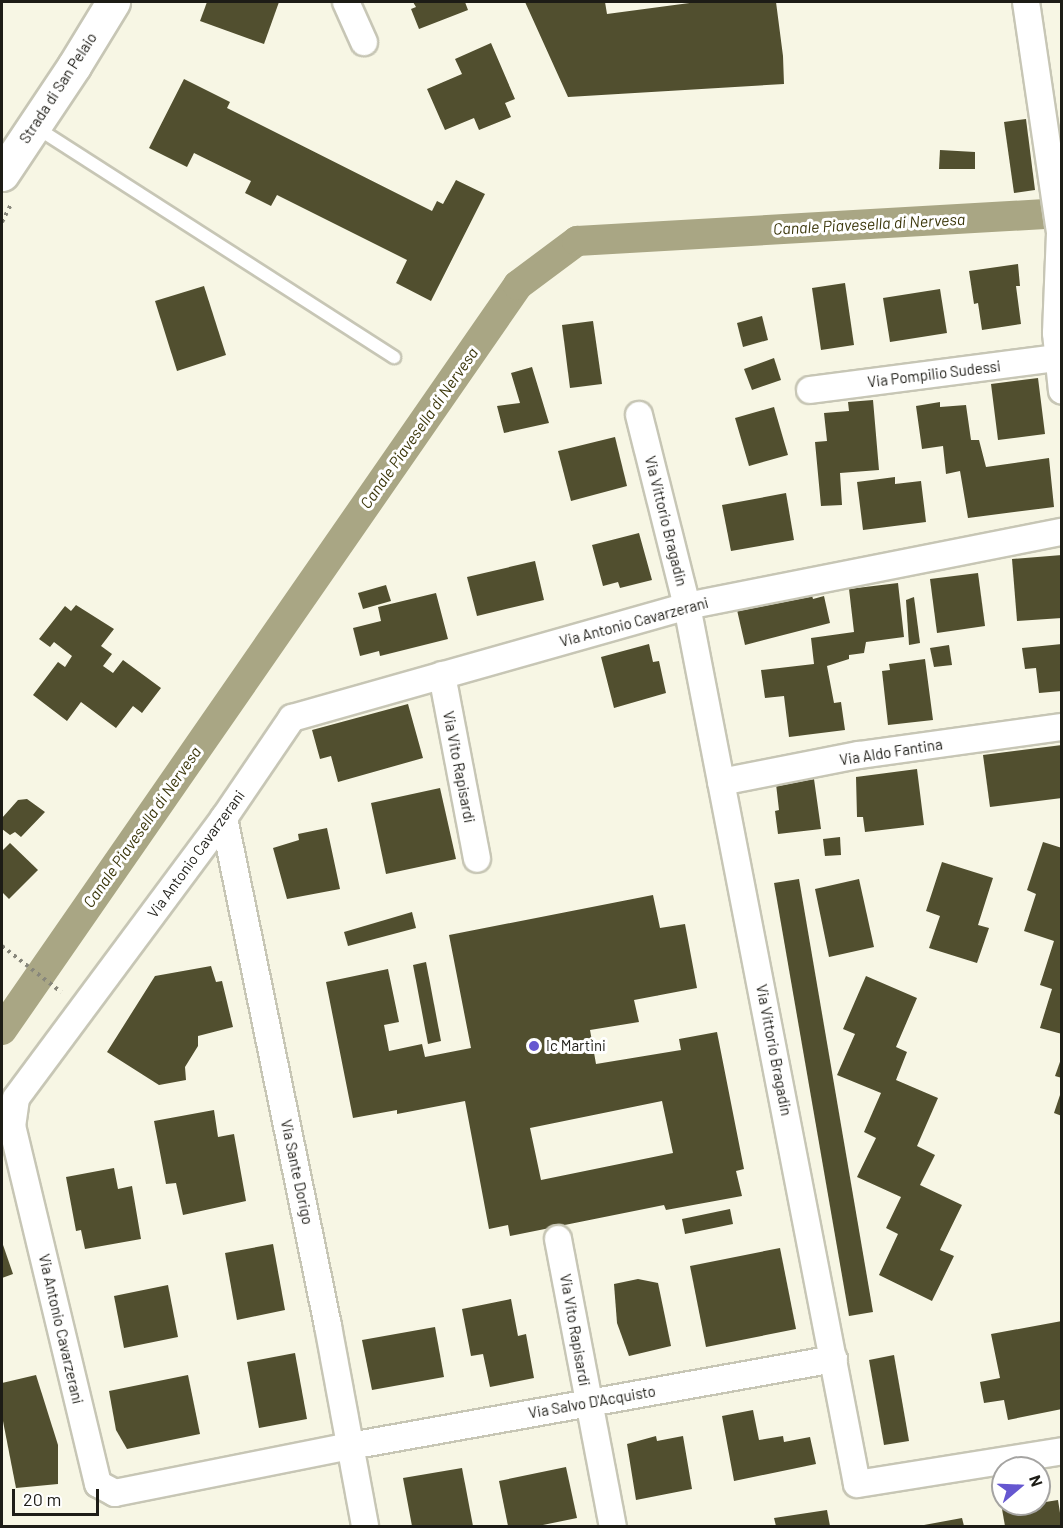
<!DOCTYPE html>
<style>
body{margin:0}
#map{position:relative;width:1063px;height:1528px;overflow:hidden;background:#f7f6e4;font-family:Barlow,sans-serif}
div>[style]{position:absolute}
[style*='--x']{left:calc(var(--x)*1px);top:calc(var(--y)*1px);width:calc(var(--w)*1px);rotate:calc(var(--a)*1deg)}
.canal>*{height:30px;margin:-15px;padding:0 15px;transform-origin:15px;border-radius:15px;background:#a9a684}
.building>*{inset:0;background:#514f2f}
.path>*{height:4px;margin-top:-2px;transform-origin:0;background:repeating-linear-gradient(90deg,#88877b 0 3px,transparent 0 7.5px)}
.roads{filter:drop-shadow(2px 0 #c7c6b5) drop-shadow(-2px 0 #c7c6b5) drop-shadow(0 2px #c7c6b5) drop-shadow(0 -2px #c7c6b5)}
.lane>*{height:12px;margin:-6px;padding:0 6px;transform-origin:6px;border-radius:6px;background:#fff}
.street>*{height:26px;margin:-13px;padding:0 13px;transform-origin:13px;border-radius:13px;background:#fff}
.secondary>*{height:33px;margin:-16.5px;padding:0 16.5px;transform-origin:16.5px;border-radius:16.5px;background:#fff}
.dots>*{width:16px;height:16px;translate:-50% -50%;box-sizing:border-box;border:3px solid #fff;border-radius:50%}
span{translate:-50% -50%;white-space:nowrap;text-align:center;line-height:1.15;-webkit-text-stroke:6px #fff;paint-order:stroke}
.street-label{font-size:15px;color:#1d1c16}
.poi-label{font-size:15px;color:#1d1c16}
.left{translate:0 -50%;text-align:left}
.water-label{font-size:16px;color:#3c370b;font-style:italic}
.frame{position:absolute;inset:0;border:3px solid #1d1c16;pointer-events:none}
.north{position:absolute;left:991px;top:1456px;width:60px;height:60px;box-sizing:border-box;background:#fff;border:2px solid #a5a4a2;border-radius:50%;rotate:71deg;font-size:16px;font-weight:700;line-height:24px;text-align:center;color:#1d1c16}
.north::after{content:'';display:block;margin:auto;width:21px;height:27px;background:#6557d0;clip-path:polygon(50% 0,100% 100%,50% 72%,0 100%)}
.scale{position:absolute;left:12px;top:1489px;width:87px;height:27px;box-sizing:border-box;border:3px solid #1d1c16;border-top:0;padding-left:8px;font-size:18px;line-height:21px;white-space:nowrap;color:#1d1c16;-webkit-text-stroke:4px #fff;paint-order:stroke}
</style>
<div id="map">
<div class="canal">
<i style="--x:2;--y:1030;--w:906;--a:-55.29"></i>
<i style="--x:518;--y:285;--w:74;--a:-36.7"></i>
<i style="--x:577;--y:241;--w:486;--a:-3.3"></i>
</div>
<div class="building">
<i style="clip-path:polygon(207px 2px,279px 2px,264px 44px,200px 21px)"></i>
<i style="clip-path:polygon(413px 2px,465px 2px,468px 10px,419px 29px,411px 9px,416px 7px)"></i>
<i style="clip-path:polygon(525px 2px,605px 2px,607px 14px,697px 2px,776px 2px,783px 56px,784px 84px,568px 97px)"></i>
<i style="clip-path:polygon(491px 43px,515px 99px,505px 103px,511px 117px,479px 130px,474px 118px,445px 130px,427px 89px,462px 74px,455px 59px)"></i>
<i style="clip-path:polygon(184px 79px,230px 102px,227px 108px,432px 211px,437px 201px,443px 204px,456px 180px,485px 194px,431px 301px,396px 283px,407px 260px,277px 195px,271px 206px,245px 193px,251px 181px,194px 153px,187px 167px,149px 148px)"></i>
<i style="clip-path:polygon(1026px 119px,1035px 190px,1014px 193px,1004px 122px)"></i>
<i style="clip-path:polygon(940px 150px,975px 152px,975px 169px,939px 169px)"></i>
<i style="clip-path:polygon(1018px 264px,1020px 286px,1016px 286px,1021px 324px,982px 330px,978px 303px,974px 304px,969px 271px)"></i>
<i style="clip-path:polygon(845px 283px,854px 345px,821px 350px,812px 288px)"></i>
<i style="clip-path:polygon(204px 286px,226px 355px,177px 371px,155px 301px)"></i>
<i style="clip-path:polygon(940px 289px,947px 333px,890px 342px,883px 298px)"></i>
<i style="clip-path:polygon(762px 316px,768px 340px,743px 347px,737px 323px)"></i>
<i style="clip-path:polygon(593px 321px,602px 384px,570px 388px,562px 325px)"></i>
<i style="clip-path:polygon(774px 358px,781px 380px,752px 390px,744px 369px)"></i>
<i style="clip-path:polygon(532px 367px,549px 423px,504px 433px,497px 406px,520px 403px,511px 373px)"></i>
<i style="clip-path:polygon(1038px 378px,1045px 434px,998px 440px,991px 384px)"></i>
<i style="clip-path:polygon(873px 400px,879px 470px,840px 473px,842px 505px,821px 506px,815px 442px,827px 441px,824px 413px,849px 411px,848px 402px)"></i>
<i style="clip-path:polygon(940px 402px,940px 407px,966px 405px,971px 440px,979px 440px,986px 467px,1049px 458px,1054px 507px,968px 518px,960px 471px,946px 474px,943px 446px,922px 449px,916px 406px)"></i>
<i style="clip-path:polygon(774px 407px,788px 455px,749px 466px,735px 418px)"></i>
<i style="clip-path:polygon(615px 437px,627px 486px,571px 501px,558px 451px)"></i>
<i style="clip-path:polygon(895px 477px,895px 484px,921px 481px,926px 522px,863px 530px,857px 482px)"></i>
<i style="clip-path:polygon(786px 493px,794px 540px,731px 551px,722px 505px)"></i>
<i style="clip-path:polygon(639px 533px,652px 580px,620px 588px,618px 582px,603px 586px,592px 545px)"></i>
<i style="clip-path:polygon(1062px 555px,1062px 618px,1017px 621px,1012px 559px)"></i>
<i style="clip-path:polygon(535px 561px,544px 600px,477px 616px,467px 577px)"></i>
<i style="clip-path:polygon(978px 573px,985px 626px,937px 633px,930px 579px)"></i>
<i style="clip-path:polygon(898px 583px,904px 637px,866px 642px,864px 653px,849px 655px,849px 659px,827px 666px,834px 703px,841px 702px,845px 730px,789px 737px,784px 696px,765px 698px,761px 670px,814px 664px,811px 638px,854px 632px,849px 589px)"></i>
<i style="clip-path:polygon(386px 585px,391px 601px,363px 609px,358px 593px)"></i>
<i style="clip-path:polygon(811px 592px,813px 599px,824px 596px,830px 623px,745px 645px,737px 610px)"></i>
<i style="clip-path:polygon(436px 593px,448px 639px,380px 656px,379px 651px,360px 656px,353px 628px,381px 621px,378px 607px)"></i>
<i style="clip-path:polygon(914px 597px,920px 643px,909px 645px,906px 600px)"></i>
<i style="clip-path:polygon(76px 605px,114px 629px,101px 646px,112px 654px,103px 666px,113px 673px,123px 660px,161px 688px,142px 713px,133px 706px,116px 728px,81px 702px,67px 721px,33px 695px,58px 662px,65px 667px,72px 656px,54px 642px,50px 647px,39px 639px,65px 606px,71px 611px)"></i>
<i style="clip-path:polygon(649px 644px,653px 662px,659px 661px,666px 693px,614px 708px,601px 657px)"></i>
<i style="clip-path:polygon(1062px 644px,1062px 691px,1039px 693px,1036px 668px,1025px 669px,1022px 648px)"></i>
<i style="clip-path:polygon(949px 645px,952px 665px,934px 667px,930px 648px)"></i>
<i style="clip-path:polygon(925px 659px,933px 720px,888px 725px,882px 671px,890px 670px,889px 664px)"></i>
<i style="clip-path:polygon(408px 704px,423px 758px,338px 782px,331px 756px,320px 759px,312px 730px)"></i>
<i style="clip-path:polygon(1062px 745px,1062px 798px,990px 807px,983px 755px)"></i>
<i style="clip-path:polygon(917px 769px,924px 825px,865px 832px,863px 817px,857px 817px,856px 777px)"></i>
<i style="clip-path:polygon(814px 779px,821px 829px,778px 834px,775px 811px,779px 810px,776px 784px)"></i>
<i style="clip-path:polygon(440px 788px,456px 859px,386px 874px,371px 803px)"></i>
<i style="clip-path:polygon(27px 799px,45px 812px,21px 837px,15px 832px,10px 835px,2px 829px,2px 818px,18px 800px)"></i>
<i style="clip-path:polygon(327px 828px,340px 889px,287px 899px,273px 848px,299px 840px,298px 834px)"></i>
<i style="clip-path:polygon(840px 837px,841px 855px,825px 856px,823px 839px)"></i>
<i style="clip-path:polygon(1043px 842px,1062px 848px,1062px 1034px,1040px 1028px,1052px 989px,1040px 985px,1054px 941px,1024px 931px,1036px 894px,1027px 890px)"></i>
<i style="clip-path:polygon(10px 843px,38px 870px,9px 899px,2px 892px,2px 851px)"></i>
<i style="clip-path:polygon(942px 862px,993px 878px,978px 925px,989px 928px,977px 963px,929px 948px,940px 916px,926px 911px)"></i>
<i style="clip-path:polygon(799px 879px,873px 1312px,849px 1316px,774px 883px)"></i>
<i style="clip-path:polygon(859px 879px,874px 947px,829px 957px,815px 889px)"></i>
<i style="clip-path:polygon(evenodd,653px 895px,660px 928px,685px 924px,697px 988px,634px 1000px,639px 1022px,590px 1030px,596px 1064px,681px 1050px,679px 1039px,717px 1032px,744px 1169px,736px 1171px,742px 1196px,666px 1210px,664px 1205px,510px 1236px,508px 1225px,489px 1229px,465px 1101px,397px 1114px,397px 1110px,353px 1118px,326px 982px,388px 969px,399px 1022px,384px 1025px,389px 1051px,422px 1044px,425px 1057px,471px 1048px,449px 935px,653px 895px,662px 1101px,673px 1153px,541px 1180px,530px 1128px,662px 1101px)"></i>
<i style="clip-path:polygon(412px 912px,416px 928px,348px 946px,344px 932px)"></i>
<i style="clip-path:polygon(426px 962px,441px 1041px,428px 1044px,413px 965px)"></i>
<i style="clip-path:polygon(211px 966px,216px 982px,222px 981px,233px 1027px,198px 1036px,198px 1046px,185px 1067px,186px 1080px,159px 1085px,107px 1052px,155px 976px)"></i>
<i style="clip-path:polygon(866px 976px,917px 998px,896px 1047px,907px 1052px,896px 1080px,938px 1098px,917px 1146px,935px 1155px,920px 1185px,962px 1205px,940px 1250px,954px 1256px,932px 1301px,879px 1275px,898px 1234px,886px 1228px,901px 1197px,857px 1177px,876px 1138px,864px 1132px,881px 1093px,837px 1075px,855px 1034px,843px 1029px)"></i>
<i style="clip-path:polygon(1061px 1059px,1062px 1059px,1062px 1078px,1055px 1076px)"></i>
<i style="clip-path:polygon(1061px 1092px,1062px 1092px,1062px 1116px,1054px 1113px)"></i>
<i style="clip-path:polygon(214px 1110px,218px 1137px,234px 1134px,246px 1201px,183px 1215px,176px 1183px,166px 1184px,154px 1121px)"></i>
<i style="clip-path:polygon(114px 1168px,118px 1189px,132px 1186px,141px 1239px,85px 1249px,81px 1230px,76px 1231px,66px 1177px)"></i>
<i style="clip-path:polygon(730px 1209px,733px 1224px,685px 1234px,682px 1219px)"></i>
<i style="clip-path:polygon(2px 1242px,13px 1274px,2px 1278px)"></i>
<i style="clip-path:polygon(273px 1244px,285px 1310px,237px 1320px,225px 1253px)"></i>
<i style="clip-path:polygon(780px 1248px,796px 1329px,706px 1347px,690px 1266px)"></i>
<i style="clip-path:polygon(638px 1279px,658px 1283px,671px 1346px,629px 1356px,617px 1323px,614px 1284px)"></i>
<i style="clip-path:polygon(168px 1285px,178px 1337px,124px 1348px,114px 1296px)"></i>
<i style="clip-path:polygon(511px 1299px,518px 1336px,526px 1334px,534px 1378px,490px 1387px,483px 1354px,471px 1356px,462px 1309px)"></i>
<i style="clip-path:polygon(1062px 1321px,1062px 1409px,1008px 1420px,1004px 1400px,984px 1403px,980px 1382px,1000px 1378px,991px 1334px)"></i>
<i style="clip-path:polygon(435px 1327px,444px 1377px,372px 1390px,362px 1340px)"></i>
<i style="clip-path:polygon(295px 1353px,307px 1419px,259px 1428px,247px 1362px)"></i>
<i style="clip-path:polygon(894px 1355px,909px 1441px,884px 1445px,869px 1360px)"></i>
<i style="clip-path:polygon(36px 1375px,58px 1445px,58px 1484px,16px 1488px,2px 1416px,2px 1383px)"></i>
<i style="clip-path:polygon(188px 1375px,200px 1434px,127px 1449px,116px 1430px,109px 1391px)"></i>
<i style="clip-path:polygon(753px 1410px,759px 1440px,783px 1436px,784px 1442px,810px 1437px,816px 1464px,734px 1481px,722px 1416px)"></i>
<i style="clip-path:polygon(656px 1436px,657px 1441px,683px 1436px,692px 1489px,636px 1500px,627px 1444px)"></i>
<i style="clip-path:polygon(566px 1467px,577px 1518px,538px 1526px,508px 1526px,499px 1481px)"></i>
<i style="clip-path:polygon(462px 1468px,473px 1526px,412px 1526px,403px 1478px)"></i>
<i style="clip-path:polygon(1058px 1500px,1062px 1526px,1005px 1526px,1002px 1509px)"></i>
<i style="clip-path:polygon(827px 1510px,830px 1526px,776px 1526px,774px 1518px)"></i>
<i style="clip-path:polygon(962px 1518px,964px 1526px,924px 1526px,924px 1525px)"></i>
</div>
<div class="path">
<i style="--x:2;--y:222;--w:20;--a:-63"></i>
<i style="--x:2;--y:946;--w:75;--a:37.9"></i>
</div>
<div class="roads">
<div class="lane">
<i style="--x:34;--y:126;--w:428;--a:32.7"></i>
</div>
<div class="street">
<i style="--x:346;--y:2;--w:44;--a:65.8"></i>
<i style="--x:1026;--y:2;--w:233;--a:81.6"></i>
<i style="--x:1060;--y:233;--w:100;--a:92.3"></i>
<i style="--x:1056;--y:333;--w:58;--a:84.1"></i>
<i style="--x:810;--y:390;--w:250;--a:-7.4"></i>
<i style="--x:639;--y:415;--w:197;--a:75.9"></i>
<i style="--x:687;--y:606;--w:894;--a:79.04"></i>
<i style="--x:857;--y:1484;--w:208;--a:-9.1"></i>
<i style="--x:442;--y:675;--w:187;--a:79.2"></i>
<i style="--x:721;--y:782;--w:141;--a:-11.1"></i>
<i style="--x:859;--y:755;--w:205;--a:-7.9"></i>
<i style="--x:224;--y:818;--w:519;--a:78.43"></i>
<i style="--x:328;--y:1326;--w:203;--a:79.5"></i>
<i style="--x:558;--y:1239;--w:292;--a:79.2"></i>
<i style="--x:834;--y:1359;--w:492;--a:169.8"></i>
<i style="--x:350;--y:1446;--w:240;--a:168.7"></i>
<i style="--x:115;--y:1493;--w:19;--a:-152"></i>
<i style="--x:98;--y:1484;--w:367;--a:-103.5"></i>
<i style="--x:12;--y:1127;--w:29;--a:-82"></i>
<i style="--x:16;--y:1098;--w:349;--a:-53.4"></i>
<i style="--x:224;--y:818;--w:121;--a:-55.8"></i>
<i style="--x:292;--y:718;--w:411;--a:-15.8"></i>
<i style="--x:687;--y:606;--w:382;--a:-11.2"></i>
</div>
<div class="secondary">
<i style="--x:2;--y:174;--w:130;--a:-56.3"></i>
<i style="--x:74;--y:66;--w:75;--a:-58.6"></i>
</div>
</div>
<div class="dots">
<i style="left:534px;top:1046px;background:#6557d0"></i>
</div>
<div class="street-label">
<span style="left:58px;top:88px;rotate:-57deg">Strada di San Pelaio</span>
<span style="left:934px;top:374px;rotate:-7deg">Via Pompilio Sudessi</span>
<span style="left:666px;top:521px;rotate:76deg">Via Vittorio Bragadin</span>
<span style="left:634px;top:622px;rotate:-15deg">Via Antonio Cavarzerani</span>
<span style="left:891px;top:752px;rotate:-9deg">Via Aldo Fantina</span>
<span style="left:459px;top:767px;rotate:79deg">Via Vito Rapisardi</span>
<span style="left:196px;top:854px;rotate:-54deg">Via Antonio Cavarzerani</span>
<span style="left:774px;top:1050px;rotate:79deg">Via Vittorio Bragadin</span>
<span style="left:297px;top:1172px;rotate:78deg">Via Sante Dorigo</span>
<span style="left:61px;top:1329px;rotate:77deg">Via Antonio Cavarzerani</span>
<span style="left:575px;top:1330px;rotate:80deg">Via Vito Rapisardi</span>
<span style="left:592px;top:1402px;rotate:-10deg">Via Salvo D'Acquisto</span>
</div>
<div class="poi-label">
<span class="left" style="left:546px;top:1046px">Ic Martini</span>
</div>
<div class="water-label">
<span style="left:869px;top:224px;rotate:-3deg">Canale Piavesella di Nervesa</span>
<span style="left:419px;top:428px;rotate:-55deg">Canale Piavesella di Nervesa</span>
<span style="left:142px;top:827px;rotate:-55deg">Canale Piavesella di Nervesa</span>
</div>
<div class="frame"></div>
<div class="north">N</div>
<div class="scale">20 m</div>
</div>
